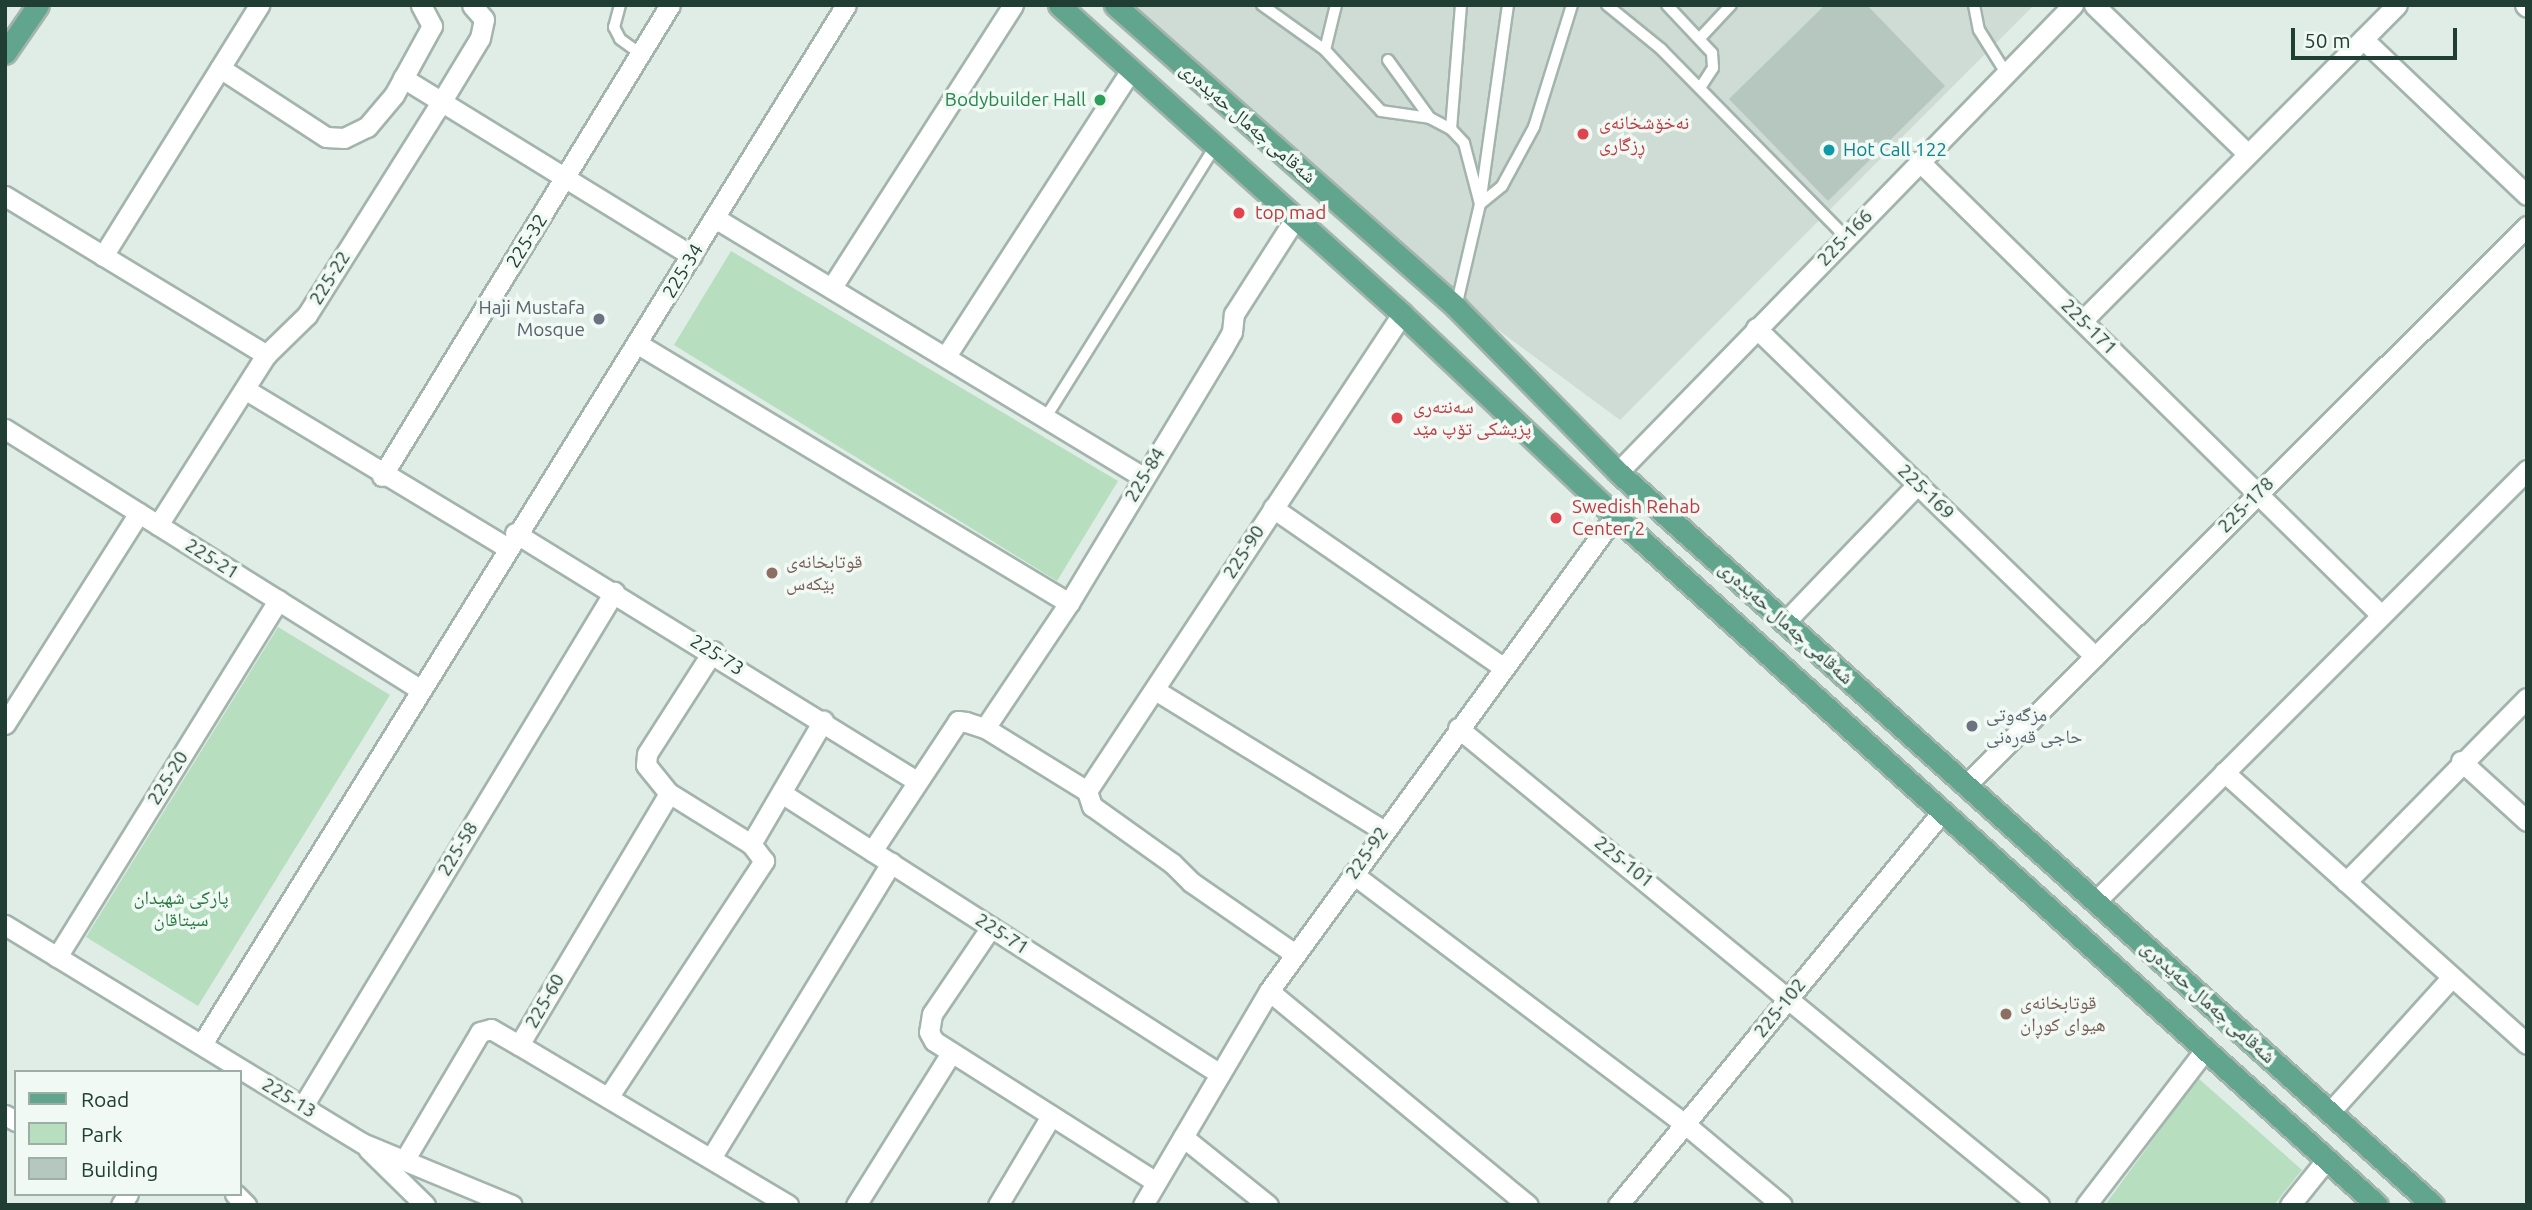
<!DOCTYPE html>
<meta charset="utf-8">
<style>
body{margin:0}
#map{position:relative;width:2532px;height:1210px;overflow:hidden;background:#e0ece6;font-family:Ubuntu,"Noto Naskh Arabic",sans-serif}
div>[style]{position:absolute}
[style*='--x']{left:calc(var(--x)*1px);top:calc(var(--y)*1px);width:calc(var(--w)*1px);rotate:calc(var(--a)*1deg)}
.built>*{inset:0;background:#cedcd5}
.green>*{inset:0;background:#b7dfbf}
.building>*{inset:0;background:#b5c7bf}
.roads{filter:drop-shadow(2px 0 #a3b4ad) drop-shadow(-2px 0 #a3b4ad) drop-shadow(0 2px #a3b4ad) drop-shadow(0 -2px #a3b4ad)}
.service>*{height:10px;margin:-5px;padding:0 5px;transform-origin:5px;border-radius:5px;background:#fff}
.minor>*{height:19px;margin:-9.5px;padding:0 9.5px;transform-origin:9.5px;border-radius:9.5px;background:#fff}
.primary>*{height:21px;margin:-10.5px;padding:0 10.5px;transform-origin:10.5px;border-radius:10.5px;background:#61a58f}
.dots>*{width:19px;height:19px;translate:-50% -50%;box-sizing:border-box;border:4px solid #f1f9f4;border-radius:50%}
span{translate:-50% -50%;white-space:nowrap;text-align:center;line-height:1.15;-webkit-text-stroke:7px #f1f9f4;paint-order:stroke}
.leisure-label{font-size:19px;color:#27864d}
.right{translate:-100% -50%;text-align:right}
.street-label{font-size:19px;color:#203e34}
.health-label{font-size:19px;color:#be3a42}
.left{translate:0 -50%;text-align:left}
.culture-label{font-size:19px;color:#0d838f}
.worship-label{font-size:19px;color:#5b616d}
.education-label{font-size:19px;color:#785e54}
.park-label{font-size:19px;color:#277840}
.frame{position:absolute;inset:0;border:7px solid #203e34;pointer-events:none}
.legend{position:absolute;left:14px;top:1070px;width:228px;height:126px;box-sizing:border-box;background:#f1f9f4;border:2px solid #9daea7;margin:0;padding:9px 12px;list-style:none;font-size:21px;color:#203e34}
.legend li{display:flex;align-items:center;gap:14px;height:35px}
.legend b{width:35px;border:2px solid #9daea7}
.scale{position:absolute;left:2291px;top:28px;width:166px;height:32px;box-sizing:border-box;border:4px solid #203e34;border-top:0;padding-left:9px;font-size:21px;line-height:24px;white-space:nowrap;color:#203e34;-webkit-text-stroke:5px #f1f9f4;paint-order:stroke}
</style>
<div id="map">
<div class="built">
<i style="clip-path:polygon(1115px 5px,2034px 5px,1620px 420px,1406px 262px)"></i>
</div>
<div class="green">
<i style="clip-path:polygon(731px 251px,1118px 481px,1057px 581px,674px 345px)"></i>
<i style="clip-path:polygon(278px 627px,390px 695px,198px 1006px,86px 937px)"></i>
<i style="clip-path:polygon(2198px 1078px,2302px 1170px,2274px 1205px,2105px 1205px)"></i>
</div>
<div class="building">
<i style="clip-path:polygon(1825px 5px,1867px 5px,1945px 86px,1828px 201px,1729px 99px)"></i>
</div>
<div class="roads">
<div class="service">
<i style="--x:620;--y:5;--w:23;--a:105"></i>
<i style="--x:614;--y:27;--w:13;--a:63"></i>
<i style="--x:620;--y:39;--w:26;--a:36"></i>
<i style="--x:1262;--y:5;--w:77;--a:35.5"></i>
<i style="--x:1325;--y:50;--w:83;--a:47.4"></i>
<i style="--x:1381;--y:111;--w:49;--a:8.1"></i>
<i style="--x:1430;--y:118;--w:24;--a:28"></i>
<i style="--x:1451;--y:129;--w:19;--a:47"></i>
<i style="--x:1464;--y:143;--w:63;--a:75.3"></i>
<i style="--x:1480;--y:204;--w:28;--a:-39"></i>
<i style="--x:1502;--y:186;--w:67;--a:-61.5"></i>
<i style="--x:1534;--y:127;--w:128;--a:-72.7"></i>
<i style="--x:1607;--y:5;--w:70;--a:39.2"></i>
<i style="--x:1661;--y:49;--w:262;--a:45.5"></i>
<i style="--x:1667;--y:5;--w:66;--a:46.8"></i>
<i style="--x:1712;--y:53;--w:15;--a:86"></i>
<i style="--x:1713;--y:68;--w:24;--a:123"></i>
<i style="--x:1974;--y:5;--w:25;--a:79"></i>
<i style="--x:1979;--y:30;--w:51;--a:57.9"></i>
<i style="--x:1700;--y:38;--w:45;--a:-46.8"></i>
<i style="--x:1325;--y:50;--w:46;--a:-76.3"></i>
<i style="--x:1388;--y:60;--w:72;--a:54.1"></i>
<i style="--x:1451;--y:129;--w:124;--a:-85.4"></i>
<i style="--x:1456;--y:307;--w:106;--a:-76.9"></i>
<i style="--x:1480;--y:204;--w:201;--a:-82"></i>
<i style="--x:1046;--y:417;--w:319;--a:-58"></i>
</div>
<div class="minor">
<i style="--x:2094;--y:5;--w:214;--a:44.1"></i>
<i style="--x:2525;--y:5;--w:3;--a:45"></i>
<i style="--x:2363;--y:39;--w:226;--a:43.6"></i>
<i style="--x:220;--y:68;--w:126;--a:33.1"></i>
<i style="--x:326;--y:137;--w:18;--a:3"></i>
<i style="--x:344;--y:138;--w:25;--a:-26"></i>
<i style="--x:367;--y:127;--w:42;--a:-49.8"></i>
<i style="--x:394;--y:95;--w:79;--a:-61.2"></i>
<i style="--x:432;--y:26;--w:24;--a:-118"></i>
<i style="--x:403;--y:78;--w:339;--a:31.6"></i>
<i style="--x:1919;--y:161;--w:648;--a:44.5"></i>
<i style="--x:5;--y:196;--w:306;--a:31.3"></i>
<i style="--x:715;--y:218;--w:500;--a:31.18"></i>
<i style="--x:103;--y:256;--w:296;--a:-58.1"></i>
<i style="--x:832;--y:287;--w:335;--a:-57.3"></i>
<i style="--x:2082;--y:321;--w:446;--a:-45.1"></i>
<i style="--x:1756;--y:328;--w:472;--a:44.1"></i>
<i style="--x:638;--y:344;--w:503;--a:31"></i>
<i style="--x:946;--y:356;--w:341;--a:-57.1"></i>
<i style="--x:246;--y:390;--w:304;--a:31.1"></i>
<i style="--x:5;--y:429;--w:490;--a:32.1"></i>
<i style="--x:1618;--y:472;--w:652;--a:-45.75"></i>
<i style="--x:382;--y:476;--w:552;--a:-58.56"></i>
<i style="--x:1273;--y:508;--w:280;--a:34.7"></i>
<i style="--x:158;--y:525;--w:201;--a:-57.6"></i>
<i style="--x:266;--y:355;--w:57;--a:-44.3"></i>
<i style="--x:307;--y:315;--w:255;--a:-57.8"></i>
<i style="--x:443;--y:99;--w:71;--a:-58.8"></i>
<i style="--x:480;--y:38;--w:19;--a:-78"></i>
<i style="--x:484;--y:19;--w:18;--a:-131"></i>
<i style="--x:515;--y:533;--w:472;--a:31.7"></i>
<i style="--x:1785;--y:622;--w:192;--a:-46.1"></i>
<i style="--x:713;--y:651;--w:122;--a:122.7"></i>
<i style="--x:647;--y:754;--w:11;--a:95"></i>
<i style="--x:646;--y:765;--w:36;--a:51"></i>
<i style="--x:669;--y:793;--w:97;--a:31.9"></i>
<i style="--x:1155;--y:690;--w:268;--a:31.6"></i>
<i style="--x:5;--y:724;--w:250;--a:-57.6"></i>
<i style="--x:985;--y:728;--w:151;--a:-56.1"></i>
<i style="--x:1069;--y:603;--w:298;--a:-58.9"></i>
<i style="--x:1223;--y:348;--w:18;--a:-61"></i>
<i style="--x:1232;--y:332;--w:18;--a:-84"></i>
<i style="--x:1234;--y:314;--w:115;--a:-57.4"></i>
<i style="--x:1458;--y:728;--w:752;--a:39.39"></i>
<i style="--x:2461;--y:761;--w:89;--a:42.3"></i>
<i style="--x:2224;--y:772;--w:407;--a:41.9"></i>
<i style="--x:1966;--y:785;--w:792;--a:-44.9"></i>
<i style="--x:1087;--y:791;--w:572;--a:-56.56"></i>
<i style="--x:783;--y:794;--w:519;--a:32.65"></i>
<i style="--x:872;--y:851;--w:156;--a:-56.5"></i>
<i style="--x:958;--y:721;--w:8;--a:7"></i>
<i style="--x:966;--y:722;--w:20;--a:18"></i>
<i style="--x:985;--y:728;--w:120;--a:31.7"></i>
<i style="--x:1087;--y:791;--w:16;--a:72"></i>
<i style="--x:1092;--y:806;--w:98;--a:35.5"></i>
<i style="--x:1172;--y:863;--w:27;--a:45"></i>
<i style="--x:1191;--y:882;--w:126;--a:34.7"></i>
<i style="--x:1353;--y:874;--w:416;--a:37"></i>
<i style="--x:1685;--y:1124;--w:126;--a:39.9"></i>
<i style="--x:2346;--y:882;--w:258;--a:-45.5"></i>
<i style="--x:2096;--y:901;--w:610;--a:-45"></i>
<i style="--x:5;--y:925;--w:418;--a:31.4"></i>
<i style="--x:362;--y:1143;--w:162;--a:22.5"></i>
<i style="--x:991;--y:927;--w:105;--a:124.1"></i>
<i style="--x:932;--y:1014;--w:18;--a:99"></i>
<i style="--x:929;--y:1032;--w:10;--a:61"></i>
<i style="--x:934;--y:1041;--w:263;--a:32.4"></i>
<i style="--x:57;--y:957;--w:420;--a:-58.2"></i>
<i style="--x:1269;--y:991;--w:336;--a:39.6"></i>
<i style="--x:202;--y:1044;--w:1222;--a:-58.21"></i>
<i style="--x:519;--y:1045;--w:313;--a:30.7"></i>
<i style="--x:609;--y:1096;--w:282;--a:-56.6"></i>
<i style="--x:764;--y:861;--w:21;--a:-127"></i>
<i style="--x:751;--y:844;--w:143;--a:-59.7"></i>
<i style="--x:303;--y:1106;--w:601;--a:-58.82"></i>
<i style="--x:2330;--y:1112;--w:182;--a:-47.9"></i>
<i style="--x:5;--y:1115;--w:13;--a:29"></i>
<i style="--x:1183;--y:1137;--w:109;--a:38.7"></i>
<i style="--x:368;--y:1149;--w:80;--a:44.5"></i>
<i style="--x:711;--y:1158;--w:346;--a:-58.6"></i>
<i style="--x:405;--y:1159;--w:147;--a:-59.4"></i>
<i style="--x:480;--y:1032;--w:11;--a:-15"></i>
<i style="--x:491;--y:1029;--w:32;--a:30"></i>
<i style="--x:519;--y:1045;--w:293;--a:-59.2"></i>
<i style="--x:235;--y:1194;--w:16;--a:45"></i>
<i style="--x:121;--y:1205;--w:13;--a:-58"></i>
<i style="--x:856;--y:1205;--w:179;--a:-58"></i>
<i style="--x:998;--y:1205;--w:104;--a:-59.2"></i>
<i style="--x:1143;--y:1205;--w:248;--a:-59.5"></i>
<i style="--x:1269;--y:991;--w:588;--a:-53.93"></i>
<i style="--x:1618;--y:1205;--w:509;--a:-50.5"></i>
<i style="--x:2086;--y:1205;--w:195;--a:-52.5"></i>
<i style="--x:2290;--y:1205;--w:59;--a:-51.2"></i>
</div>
<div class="primary">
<i style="--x:1059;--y:5;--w:462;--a:42"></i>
<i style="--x:1402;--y:314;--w:294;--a:43.5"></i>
<i style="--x:1615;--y:516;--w:1027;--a:42.12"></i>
<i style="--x:1115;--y:5;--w:456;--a:41.5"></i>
<i style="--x:1456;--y:307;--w:231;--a:45.5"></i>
<i style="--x:1618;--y:472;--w:1096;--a:41.97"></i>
<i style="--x:5;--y:53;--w:58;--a:-55.5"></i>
</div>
</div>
<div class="dots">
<i style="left:1100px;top:100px;background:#2e9e5b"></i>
<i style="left:1583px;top:134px;background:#e0444e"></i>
<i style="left:1829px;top:150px;background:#0f9aa8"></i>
<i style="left:1239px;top:213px;background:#e0444e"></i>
<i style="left:599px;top:319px;background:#6b7280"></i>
<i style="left:1397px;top:418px;background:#e0444e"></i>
<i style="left:1556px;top:518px;background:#e0444e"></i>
<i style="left:772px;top:573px;background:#8d6e63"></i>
<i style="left:1972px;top:726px;background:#6b7280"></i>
<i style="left:2006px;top:1014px;background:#8d6e63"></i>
</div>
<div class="leisure-label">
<span class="right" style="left:1086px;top:100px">Bodybuilder Hall</span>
</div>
<div class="street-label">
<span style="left:1248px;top:123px;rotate:41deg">شەقامی جەمال حەیدەری</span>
<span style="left:1845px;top:238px;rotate:-46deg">225-166</span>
<span style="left:527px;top:241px;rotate:-58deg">225-32</span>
<span style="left:683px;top:271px;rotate:-59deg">225-34</span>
<span style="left:330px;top:278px;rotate:-58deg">225-22</span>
<span style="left:2089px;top:327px;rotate:45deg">225-171</span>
<span style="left:1145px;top:475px;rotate:-59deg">225-84</span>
<span style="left:1926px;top:492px;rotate:44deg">225-169</span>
<span style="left:2246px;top:505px;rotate:-45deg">225-178</span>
<span style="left:1244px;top:552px;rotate:-57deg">225-90</span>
<span style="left:212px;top:559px;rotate:32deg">225-21</span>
<span style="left:1786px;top:623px;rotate:42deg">شەقامی جەمال حەیدەری</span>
<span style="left:717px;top:655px;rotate:32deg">225-73</span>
<span style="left:168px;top:778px;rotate:-58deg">225-20</span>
<span style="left:458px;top:849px;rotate:-59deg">225-58</span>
<span style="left:1367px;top:853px;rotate:-55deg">225-92</span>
<span style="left:1624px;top:862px;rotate:39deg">225-101</span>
<span style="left:1002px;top:934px;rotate:33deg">225-71</span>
<span style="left:545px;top:1001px;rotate:-60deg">225-60</span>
<span style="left:2208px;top:1002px;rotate:42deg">شەقامی جەمال حەیدەری</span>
<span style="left:1780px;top:1008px;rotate:-51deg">225-102</span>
<span style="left:289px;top:1098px;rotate:31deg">225-13</span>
</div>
<div class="health-label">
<span class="left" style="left:1599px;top:134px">نەخۆشخانەی<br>ڕزگاری</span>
<span class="left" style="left:1255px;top:213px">top mad</span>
<span class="left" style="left:1413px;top:418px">سەنتەری<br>پزیشکی تۆپ مێد</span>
<span class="left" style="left:1572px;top:518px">Swedish Rehab<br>Center 2</span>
</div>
<div class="culture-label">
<span class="left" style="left:1843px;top:150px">Hot Call 122</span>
</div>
<div class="worship-label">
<span class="right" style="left:585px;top:319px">Haji Mustafa<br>Mosque</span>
<span class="left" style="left:1986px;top:726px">مزگەوتی<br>حاجی قەرەنی</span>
</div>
<div class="education-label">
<span class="left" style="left:786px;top:573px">قوتابخانەی<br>بێكه‌س</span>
<span class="left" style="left:2020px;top:1014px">قوتابخانەی<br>هیوای کوڕان</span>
</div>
<div class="park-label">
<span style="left:181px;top:909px">پارکی شهیدان<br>سیتاقان</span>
</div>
<div class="frame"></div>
<ul class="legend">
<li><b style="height:9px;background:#61a58f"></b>Road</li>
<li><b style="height:19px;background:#b7dfbf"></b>Park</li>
<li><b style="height:19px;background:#b5c7bf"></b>Building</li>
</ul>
<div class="scale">50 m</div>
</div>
